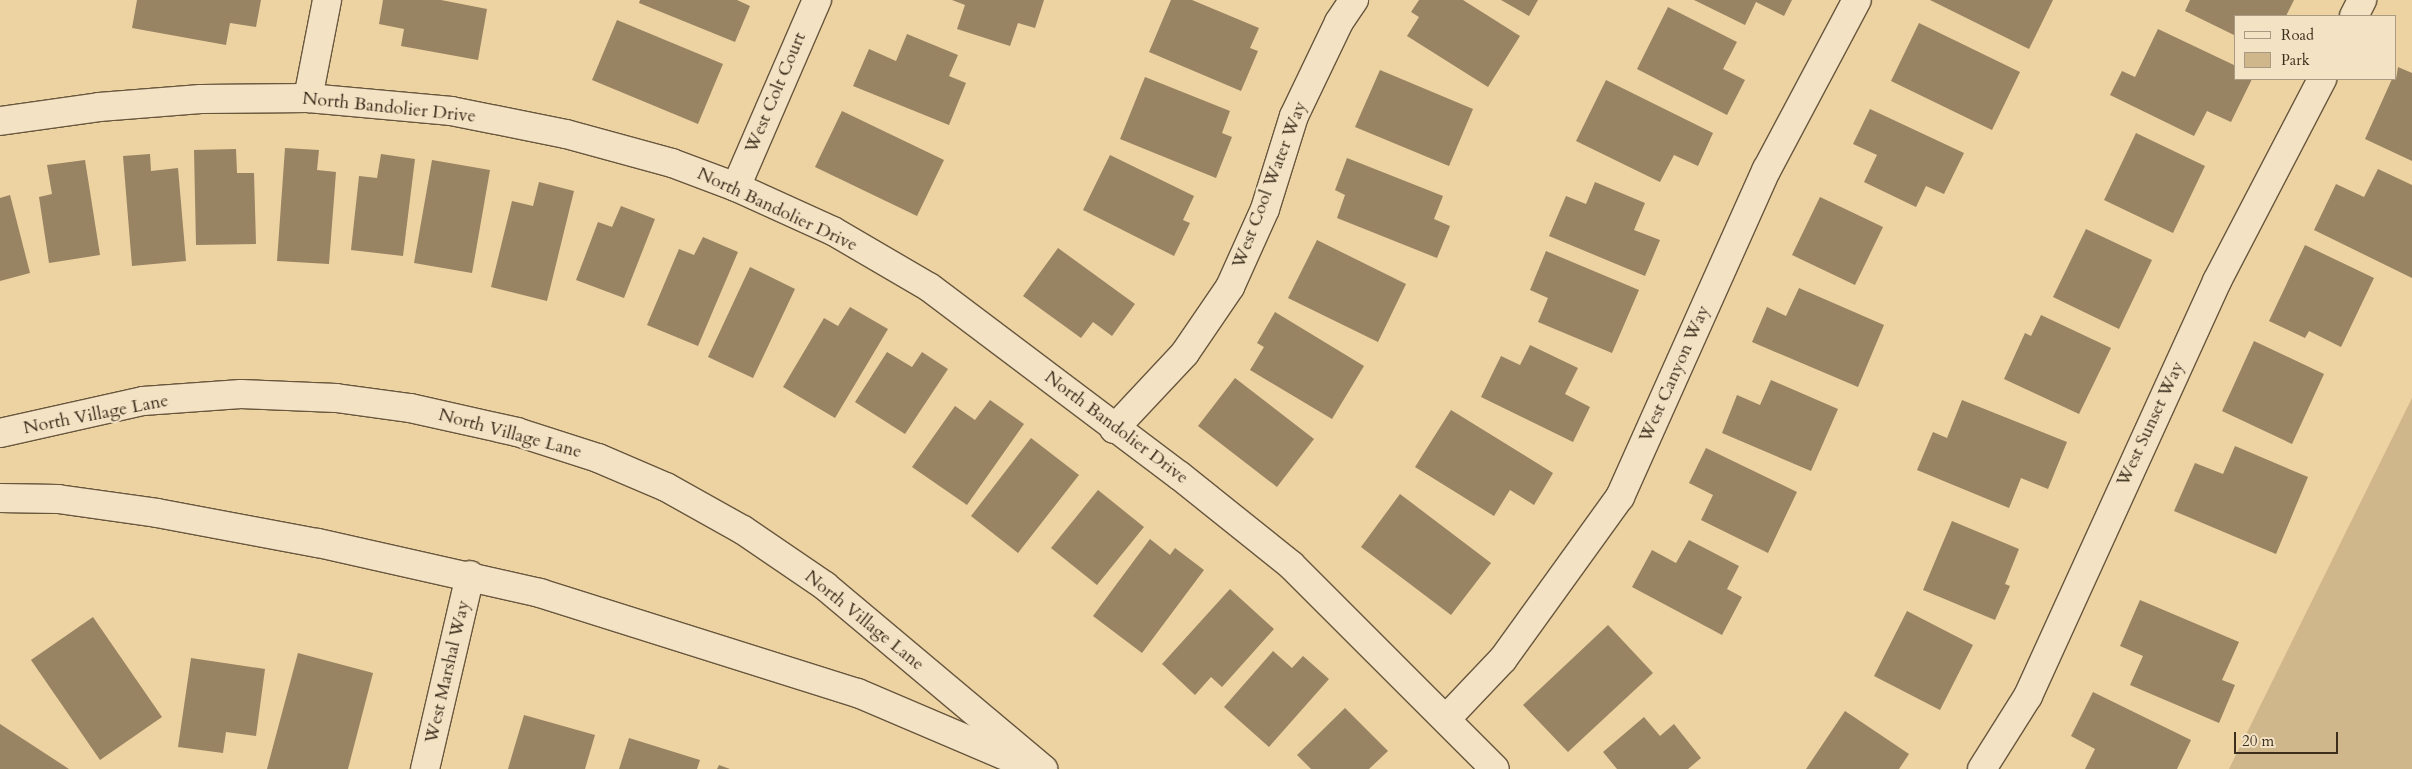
<!DOCTYPE html>
<style>
body{margin:0}
#map{position:relative;width:2412px;height:769px;overflow:hidden;background:#edd2a2;font-family:Cardo,serif}
div>[style]{position:absolute}
[style*='--x']{left:calc(var(--x)*1px);top:calc(var(--y)*1px);width:calc(var(--w)*1px);rotate:calc(var(--a)*1deg)}
.green>*{inset:0;background:#cfb68b}
.building>*{inset:0;background:#988362}
.roads{filter:drop-shadow(1px 0 #68573e) drop-shadow(-1px 0 #68573e) drop-shadow(0 1px #68573e) drop-shadow(0 -1px #68573e)}
.minor>*{height:28px;margin:-14px;padding:0 14px;transform-origin:14px;border-radius:14px;background:#f3e2c3}
.tertiary>*{height:28px;margin:-14px;padding:0 14px;transform-origin:14px;border-radius:14px;background:#f3e2c3}
span{translate:-50% -50%;white-space:nowrap;text-align:center;line-height:1.15;-webkit-text-stroke:4.5px #f3e2c3;paint-order:stroke}
.street-label{font-size:18px;color:#3c2e1d}
.legend{position:absolute;left:2234px;top:15px;width:162px;height:65px;box-sizing:border-box;background:#f3e2c3;border:1px solid #aa9a81;margin:0;padding:6px 9px;list-style:none;font-size:15px;color:#3c2e1d}
.legend li{display:flex;align-items:center;gap:10px;height:25px}
.legend b{width:25px;border:1px solid #aa9a81}
.scale{position:absolute;left:2234px;top:732px;width:104px;height:22px;box-sizing:border-box;border:2px solid #3c2e1d;border-top:0;padding-left:6px;font-size:15px;line-height:18px;white-space:nowrap;color:#3c2e1d;-webkit-text-stroke:4px #f3e2c3;paint-order:stroke}
</style>
<div id="map">
<div class="green">
<i style="clip-path:polygon(2412px 398px,2412px 769px,2229px 769px)"></i>
</div>
<div class="building">
<i style="clip-path:polygon(137px 0,261px 0,256px 27px,230px 23px,226px 45px,132px 28px)"></i>
<i style="clip-path:polygon(383px 0,441px 0,487px 9px,478px 60px,401px 46px,404px 29px,379px 24px)"></i>
<i style="clip-path:polygon(640px 0,737px 0,750px 6px,735px 42px,639px 3px)"></i>
<i style="clip-path:polygon(952px 0,1044px 0,1035px 28px,1018px 23px,1010px 46px,957px 29px,965px 5px)"></i>
<i style="clip-path:polygon(1171px 0,1192px 0,1259px 28px,1250px 48px,1258px 51px,1241px 91px,1149px 52px)"></i>
<i style="clip-path:polygon(1419px 0,1463px 0,1520px 36px,1488px 87px,1407px 36px,1419px 17px,1411px 12px)"></i>
<i style="clip-path:polygon(1501px 0,1538px 0,1529px 16px)"></i>
<i style="clip-path:polygon(1694px 0,1792px 0,1784px 16px,1756px 2px,1745px 25px)"></i>
<i style="clip-path:polygon(1930px 0,2053px 0,2029px 49px)"></i>
<i style="clip-path:polygon(2190px 0,2294px 0,2286px 16px,2236px 16px,2236px 36px,2185px 11px)"></i>
<i style="clip-path:polygon(1668px 7px,1737px 42px,1723px 69px,1745px 80px,1727px 115px,1637px 69px)"></i>
<i style="clip-path:polygon(617px 20px,723px 64px,698px 124px,592px 80px)"></i>
<i style="clip-path:polygon(1919px 23px,2020px 72px,1992px 130px,1891px 81px)"></i>
<i style="clip-path:polygon(2158px 29px,2236px 66px,2236px 79px,2252px 79px,2231px 122px,2207px 111px,2194px 136px,2110px 95px,2122px 71px,2135px 77px)"></i>
<i style="clip-path:polygon(907px 34px,958px 55px,949px 76px,966px 83px,949px 125px,853px 86px,869px 49px,896px 61px)"></i>
<i style="clip-path:polygon(2398px 67px,2412px 73px,2412px 161px,2365px 139px,2392px 79px,2396px 79px)"></i>
<i style="clip-path:polygon(1380px 70px,1473px 109px,1449px 166px,1355px 127px)"></i>
<i style="clip-path:polygon(1145px 77px,1230px 111px,1222px 133px,1232px 137px,1216px 178px,1120px 139px)"></i>
<i style="clip-path:polygon(1606px 80px,1713px 133px,1698px 166px,1674px 155px,1660px 182px,1576px 141px)"></i>
<i style="clip-path:polygon(1870px 109px,1964px 153px,1944px 194px,1926px 186px,1916px 207px,1864px 182px,1877px 155px,1853px 144px)"></i>
<i style="clip-path:polygon(842px 111px,944px 160px,917px 216px,815px 167px)"></i>
<i style="clip-path:polygon(2136px 133px,2205px 166px,2173px 233px,2104px 200px)"></i>
<i style="clip-path:polygon(285px 148px,319px 150px,317px 170px,336px 172px,329px 264px,277px 261px)"></i>
<i style="clip-path:polygon(236px 149px,237px 173px,254px 173px,256px 244px,196px 245px,194px 150px)"></i>
<i style="clip-path:polygon(150px 154px,151px 171px,178px 168px,186px 261px,132px 266px,123px 156px)"></i>
<i style="clip-path:polygon(381px 154px,415px 159px,403px 256px,351px 250px,359px 176px,377px 178px)"></i>
<i style="clip-path:polygon(1110px 155px,1194px 196px,1183px 220px,1190px 223px,1174px 256px,1083px 210px)"></i>
<i style="clip-path:polygon(1347px 158px,1443px 196px,1434px 219px,1450px 226px,1437px 258px,1337px 218px,1345px 195px,1335px 190px)"></i>
<i style="clip-path:polygon(85px 160px,100px 255px,49px 263px,39px 197px,52px 194px,47px 165px)"></i>
<i style="clip-path:polygon(432px 160px,490px 170px,472px 273px,414px 263px)"></i>
<i style="clip-path:polygon(2378px 169px,2412px 185px,2412px 278px,2314px 230px,2336px 184px,2364px 197px)"></i>
<i style="clip-path:polygon(539px 182px,574px 191px,547px 301px,491px 287px,512px 201px,533px 206px)"></i>
<i style="clip-path:polygon(1595px 182px,1645px 203px,1634px 230px,1660px 240px,1645px 276px,1549px 236px,1566px 196px,1586px 204px)"></i>
<i style="clip-path:polygon(10px 195px,30px 273px,0 281px,0 198px)"></i>
<i style="clip-path:polygon(1820px 197px,1883px 227px,1855px 285px,1792px 255px)"></i>
<i style="clip-path:polygon(621px 206px,655px 219px,624px 298px,576px 280px,598px 222px,612px 227px)"></i>
<i style="clip-path:polygon(2086px 229px,2152px 260px,2119px 329px,2053px 297px)"></i>
<i style="clip-path:polygon(703px 237px,738px 252px,698px 346px,647px 325px,679px 249px,694px 255px)"></i>
<i style="clip-path:polygon(1317px 240px,1406px 284px,1378px 342px,1288px 298px)"></i>
<i style="clip-path:polygon(2305px 245px,2374px 278px,2341px 347px,2309px 331px,2305px 338px,2269px 321px)"></i>
<i style="clip-path:polygon(1058px 248px,1135px 304px,1112px 336px,1093px 322px,1081px 338px,1023px 296px)"></i>
<i style="clip-path:polygon(1546px 251px,1639px 290px,1612px 353px,1538px 322px,1548px 298px,1530px 290px)"></i>
<i style="clip-path:polygon(750px 267px,795px 289px,753px 378px,708px 357px)"></i>
<i style="clip-path:polygon(1799px 288px,1884px 325px,1858px 387px,1752px 342px,1767px 307px,1786px 316px)"></i>
<i style="clip-path:polygon(850px 307px,888px 329px,835px 418px,783px 387px,824px 318px,838px 326px)"></i>
<i style="clip-path:polygon(1275px 312px,1364px 366px,1332px 419px,1250px 370px,1264px 347px,1257px 343px)"></i>
<i style="clip-path:polygon(2041px 315px,2111px 348px,2079px 414px,2004px 379px,2025px 333px,2031px 336px)"></i>
<i style="clip-path:polygon(2254px 341px,2324px 374px,2292px 444px,2222px 411px)"></i>
<i style="clip-path:polygon(1530px 345px,1578px 368px,1565px 394px,1590px 407px,1573px 442px,1481px 397px,1501px 356px,1520px 365px)"></i>
<i style="clip-path:polygon(887px 352px,912px 367px,922px 352px,948px 369px,905px 434px,855px 402px)"></i>
<i style="clip-path:polygon(1235px 378px,1314px 439px,1277px 487px,1198px 426px)"></i>
<i style="clip-path:polygon(1771px 380px,1838px 409px,1811px 471px,1722px 433px,1737px 395px,1760px 405px)"></i>
<i style="clip-path:polygon(990px 400px,1024px 424px,967px 505px,912px 467px,955px 406px,975px 420px)"></i>
<i style="clip-path:polygon(1962px 400px,2067px 442px,2048px 489px,2021px 478px,2009px 508px,1917px 470px,1933px 432px,1947px 438px)"></i>
<i style="clip-path:polygon(1451px 410px,1553px 473px,1534px 505px,1510px 490px,1494px 516px,1415px 467px)"></i>
<i style="clip-path:polygon(1031px 438px,1079px 475px,1018px 553px,971px 516px)"></i>
<i style="clip-path:polygon(2235px 446px,2308px 477px,2276px 554px,2174px 511px,2195px 463px,2223px 474px)"></i>
<i style="clip-path:polygon(1706px 448px,1797px 492px,1768px 553px,1701px 520px,1713px 495px,1689px 483px)"></i>
<i style="clip-path:polygon(1098px 490px,1144px 527px,1097px 585px,1051px 548px)"></i>
<i style="clip-path:polygon(1400px 494px,1491px 563px,1451px 615px,1361px 547px)"></i>
<i style="clip-path:polygon(1952px 521px,2019px 549px,2005px 584px,2010px 586px,1995px 620px,1923px 590px)"></i>
<i style="clip-path:polygon(1150px 539px,1170px 555px,1175px 548px,1204px 570px,1142px 653px,1093px 616px)"></i>
<i style="clip-path:polygon(1689px 540px,1739px 566px,1727px 589px,1742px 597px,1722px 635px,1632px 587px,1652px 550px,1676px 563px)"></i>
<i style="clip-path:polygon(1230px 589px,1274px 629px,1222px 687px,1211px 677px,1195px 695px,1162px 664px)"></i>
<i style="clip-path:polygon(2140px 600px,2239px 642px,2222px 680px,2235px 685px,2219px 723px,2130px 685px,2143px 656px,2120px 646px)"></i>
<i style="clip-path:polygon(1907px 611px,1973px 645px,1940px 710px,1874px 676px)"></i>
<i style="clip-path:polygon(93px 617px,162px 717px,100px 760px,31px 660px)"></i>
<i style="clip-path:polygon(1608px 625px,1653px 673px,1568px 752px,1523px 705px)"></i>
<i style="clip-path:polygon(1273px 651px,1292px 668px,1303px 656px,1329px 679px,1269px 747px,1224px 707px)"></i>
<i style="clip-path:polygon(298px 653px,373px 673px,348px 769px,267px 769px)"></i>
<i style="clip-path:polygon(191px 658px,265px 669px,256px 736px,226px 732px,223px 753px,178px 747px)"></i>
<i style="clip-path:polygon(2093px 692px,2191px 740px,2177px 769px,2085px 769px,2095px 749px,2071px 736px)"></i>
<i style="clip-path:polygon(1345px 708px,1388px 751px,1369px 769px,1311px 769px,1297px 755px)"></i>
<i style="clip-path:polygon(1845px 711px,1909px 754px,1899px 769px,1806px 769px)"></i>
<i style="clip-path:polygon(524px 715px,595px 735px,585px 769px,508px 769px)"></i>
<i style="clip-path:polygon(1644px 717px,1660px 736px,1674px 724px,1701px 758px,1688px 769px,1617px 769px,1603px 752px)"></i>
<i style="clip-path:polygon(0 724px,69px 769px,0 769px)"></i>
<i style="clip-path:polygon(629px 738px,700px 760px,697px 769px,619px 769px)"></i>
<i style="clip-path:polygon(719px 765px,730px 769px,717px 769px)"></i>
</div>
<div class="roads">
<div class="minor">
<i style="--x:2354;--y:16;--w:18;--a:-63"></i>
<i style="--x:308;--y:98;--w:100;--a:-79"></i>
<i style="--x:0;--y:121;--w:100;--a:-8"></i>
<i style="--x:99;--y:107;--w:102;--a:-4.5"></i>
<i style="--x:201;--y:99;--w:107;--a:-0.5"></i>
<i style="--x:308;--y:98;--w:144;--a:5.2"></i>
<i style="--x:451;--y:111;--w:117;--a:11.3"></i>
<i style="--x:566;--y:134;--w:110;--a:15.3"></i>
<i style="--x:672;--y:163;--w:68;--a:20.6"></i>
<i style="--x:736;--y:187;--w:107;--a:24.4"></i>
<i style="--x:833;--y:231;--w:111;--a:30.3"></i>
<i style="--x:929;--y:287;--w:314;--a:37"></i>
<i style="--x:1180;--y:476;--w:142;--a:38.7"></i>
<i style="--x:1291;--y:565;--w:288;--a:45"></i>
<i style="--x:736;--y:187;--w:204;--a:-66.6"></i>
<i style="--x:1114;--y:429;--w:104;--a:-46.9"></i>
<i style="--x:1185;--y:353;--w:80;--a:-55.7"></i>
<i style="--x:1230;--y:287;--w:85;--a:-65.8"></i>
<i style="--x:1265;--y:209;--w:97;--a:-72.7"></i>
<i style="--x:1294;--y:116;--w:104;--a:-64.4"></i>
<i style="--x:1339;--y:22;--w:27;--a:-56"></i>
<i style="--x:1447;--y:718;--w:81;--a:-46.5"></i>
<i style="--x:1503;--y:659;--w:200;--a:-54.2"></i>
<i style="--x:1620;--y:497;--w:359;--a:-65.9"></i>
<i style="--x:1767;--y:169;--w:191;--a:-62"></i>
<i style="--x:425;--y:769;--w:199;--a:-76.9"></i>
<i style="--x:1982;--y:769;--w:86;--a:-57.8"></i>
<i style="--x:2028;--y:696;--w:456;--a:-65.5"></i>
<i style="--x:2217;--y:281;--w:228;--a:-62.5"></i>
</div>
<div class="tertiary">
<i style="--x:0;--y:433;--w:147;--a:-12.6"></i>
<i style="--x:143;--y:401;--w:98;--a:-4.1"></i>
<i style="--x:241;--y:394;--w:95;--a:2.4"></i>
<i style="--x:336;--y:398;--w:75;--a:7.7"></i>
<i style="--x:410;--y:408;--w:110;--a:12.6"></i>
<i style="--x:517;--y:432;--w:85;--a:17.8"></i>
<i style="--x:598;--y:458;--w:74;--a:23.1"></i>
<i style="--x:666;--y:487;--w:88;--a:29.2"></i>
<i style="--x:743;--y:530;--w:99;--a:34.3"></i>
<i style="--x:825;--y:586;--w:285;--a:40"></i>
<i style="--x:0;--y:498;--w:58;--a:1"></i>
<i style="--x:58;--y:499;--w:100;--a:8"></i>
<i style="--x:157;--y:513;--w:164;--a:10.6"></i>
<i style="--x:318;--y:543;--w:228;--a:12.7"></i>
<i style="--x:540;--y:593;--w:333;--a:17.5"></i>
<i style="--x:858;--y:693;--w:178;--a:23.1"></i>
</div>
</div>
<div class="street-label">
<span style="left:776px;top:93px;rotate:-67deg">West Colt Court</span>
<span style="left:389px;top:108px;rotate:6deg">North Bandolier Drive</span>
<span style="left:1270px;top:185px;rotate:-69deg">West Cool Water Way</span>
<span style="left:777px;top:210px;rotate:25deg">North Bandolier Drive</span>
<span style="left:1675px;top:374px;rotate:-66deg">West Canyon Way</span>
<span style="left:96px;top:415px;rotate:-11deg">North Village Lane</span>
<span style="left:2151px;top:424px;rotate:-65deg">West Sunset Way</span>
<span style="left:1116px;top:428px;rotate:37deg">North Bandolier Drive</span>
<span style="left:510px;top:434px;rotate:15deg">North Village Lane</span>
<span style="left:864px;top:621px;rotate:39deg">North Village Lane</span>
<span style="left:448px;top:672px;rotate:-77deg">West Marshal Way</span>
</div>
<ul class="legend">
<li><b style="height:6px;background:#f3e2c3"></b>Road</li>
<li><b style="height:14px;background:#cfb68b"></b>Park</li>
</ul>
<div class="scale">20 m</div>
</div>
